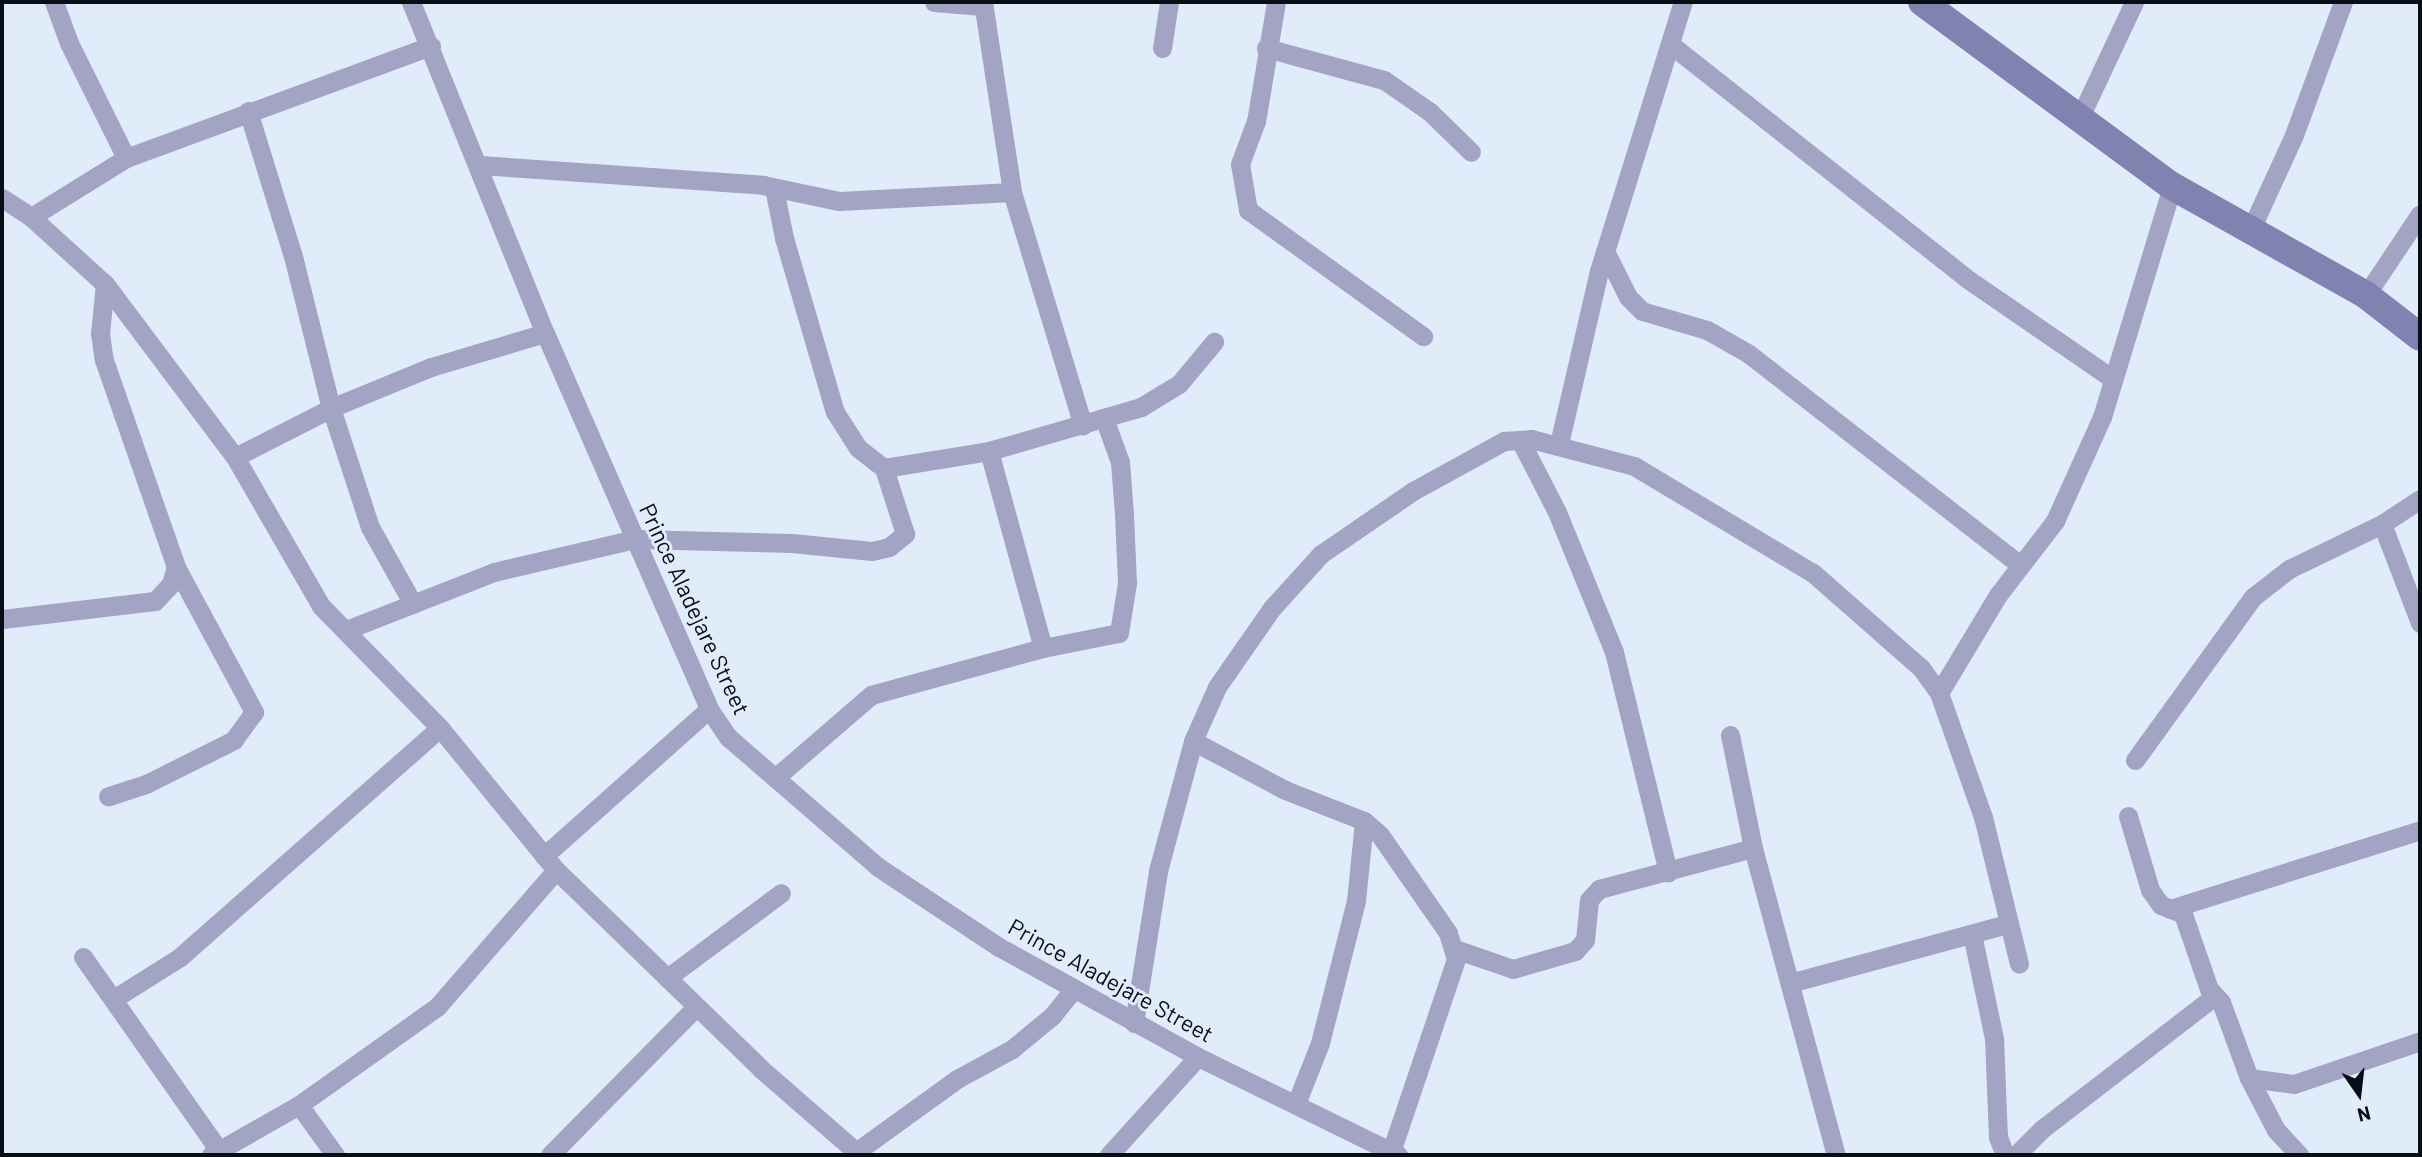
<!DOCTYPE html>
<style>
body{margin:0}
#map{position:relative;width:2422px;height:1157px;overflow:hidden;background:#e1ecfa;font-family:Barlow,sans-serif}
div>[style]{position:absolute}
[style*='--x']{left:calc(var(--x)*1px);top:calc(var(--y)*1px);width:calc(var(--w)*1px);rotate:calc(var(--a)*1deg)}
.street>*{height:19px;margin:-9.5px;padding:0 9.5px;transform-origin:9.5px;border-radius:9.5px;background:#a3a4c4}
.secondary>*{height:28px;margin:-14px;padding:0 14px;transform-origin:14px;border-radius:14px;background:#8182b0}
span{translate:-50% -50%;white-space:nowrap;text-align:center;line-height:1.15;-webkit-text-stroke:6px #e1ecfa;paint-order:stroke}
.street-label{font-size:23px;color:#080e16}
.frame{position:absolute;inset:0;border:4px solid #080e16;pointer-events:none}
.north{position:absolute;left:2324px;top:1059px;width:70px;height:70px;-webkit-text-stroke:5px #e1ecfa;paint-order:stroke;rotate:166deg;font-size:19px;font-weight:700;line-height:28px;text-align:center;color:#080e16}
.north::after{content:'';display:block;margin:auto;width:24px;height:32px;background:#080e16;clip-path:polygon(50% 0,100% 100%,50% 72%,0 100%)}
</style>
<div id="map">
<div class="street">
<i style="--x:54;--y:2;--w:44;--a:69.9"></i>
<i style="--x:69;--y:43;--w:128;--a:63.6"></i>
<i style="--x:411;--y:2;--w:357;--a:68"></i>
<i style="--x:545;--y:333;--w:410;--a:66.4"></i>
<i style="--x:709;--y:709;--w:34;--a:56"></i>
<i style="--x:728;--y:737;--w:198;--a:40.9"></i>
<i style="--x:878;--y:867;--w:145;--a:33.5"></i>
<i style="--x:999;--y:947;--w:227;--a:28.9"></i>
<i style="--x:1198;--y:1057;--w:223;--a:26.1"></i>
<i style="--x:934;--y:2;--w:48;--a:4.8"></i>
<i style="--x:983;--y:2;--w:192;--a:81.3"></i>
<i style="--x:1012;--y:192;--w:244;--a:73.1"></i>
<i style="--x:1276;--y:2;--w:121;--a:99.5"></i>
<i style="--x:1256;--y:121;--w:46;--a:110.4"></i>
<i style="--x:1240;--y:164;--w:47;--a:80.1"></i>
<i style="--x:1248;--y:210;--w:216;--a:35.8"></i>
<i style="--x:1670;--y:44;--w:377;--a:38.3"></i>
<i style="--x:1966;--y:278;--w:178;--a:34.5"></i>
<i style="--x:1162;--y:48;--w:47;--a:-81.3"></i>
<i style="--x:1266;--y:48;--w:122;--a:15.2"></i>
<i style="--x:1384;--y:80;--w:56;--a:34.8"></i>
<i style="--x:1430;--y:112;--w:57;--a:44.3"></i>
<i style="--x:248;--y:111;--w:152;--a:72.8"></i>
<i style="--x:293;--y:256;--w:157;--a:76"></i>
<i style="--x:331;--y:408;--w:125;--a:71.9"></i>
<i style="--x:370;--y:527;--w:88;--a:60.8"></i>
<i style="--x:2080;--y:117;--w:127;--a:-64.8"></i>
<i style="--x:480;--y:165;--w:284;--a:4"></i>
<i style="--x:763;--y:185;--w:78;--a:11.9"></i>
<i style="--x:839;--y:201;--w:173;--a:-3"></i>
<i style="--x:774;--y:188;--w:51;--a:78.7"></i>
<i style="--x:784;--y:238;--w:181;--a:73.7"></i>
<i style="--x:835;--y:412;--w:43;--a:57.4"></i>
<i style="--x:858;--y:448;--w:33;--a:38"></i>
<i style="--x:884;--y:468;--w:106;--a:-9.2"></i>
<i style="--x:989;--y:451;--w:158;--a:-16.1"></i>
<i style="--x:1141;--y:407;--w:44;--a:-31.2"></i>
<i style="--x:1179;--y:384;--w:55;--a:-50.2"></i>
<i style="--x:2;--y:198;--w:35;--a:33"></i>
<i style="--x:31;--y:217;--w:100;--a:42.2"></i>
<i style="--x:105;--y:284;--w:216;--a:53.1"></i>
<i style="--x:235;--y:457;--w:172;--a:60"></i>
<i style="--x:321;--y:606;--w:170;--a:45.7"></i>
<i style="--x:440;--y:728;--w:183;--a:50.8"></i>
<i style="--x:556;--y:870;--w:286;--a:44.1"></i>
<i style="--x:761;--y:1069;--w:131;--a:41"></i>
<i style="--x:31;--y:217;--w:112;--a:-31.8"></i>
<i style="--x:126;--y:158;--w:325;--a:-20.2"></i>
<i style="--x:2251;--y:229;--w:103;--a:-65.4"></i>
<i style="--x:2294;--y:135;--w:142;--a:-69.8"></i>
<i style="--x:1605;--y:251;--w:51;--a:63.4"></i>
<i style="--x:1628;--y:297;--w:20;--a:45"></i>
<i style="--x:1642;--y:311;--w:68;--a:16.3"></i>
<i style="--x:1707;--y:330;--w:48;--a:29.7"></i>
<i style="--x:1749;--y:354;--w:342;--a:37.9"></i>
<i style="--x:105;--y:284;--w:49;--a:95.8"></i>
<i style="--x:100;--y:333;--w:27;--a:82"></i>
<i style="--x:104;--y:360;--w:219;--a:70.8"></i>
<i style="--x:176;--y:567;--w:165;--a:61.7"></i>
<i style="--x:254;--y:712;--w:34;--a:126"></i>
<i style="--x:234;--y:740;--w:98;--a:153.4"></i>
<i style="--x:146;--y:784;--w:40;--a:162"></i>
<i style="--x:2366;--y:295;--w:97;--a:-56.3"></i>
<i style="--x:1520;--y:440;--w:81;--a:62.8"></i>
<i style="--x:1557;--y:512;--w:151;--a:67.8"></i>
<i style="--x:1614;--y:652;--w:227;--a:76.2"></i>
<i style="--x:1559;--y:444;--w:178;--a:-77"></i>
<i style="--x:1599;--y:271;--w:282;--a:-72.7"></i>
<i style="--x:989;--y:451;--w:204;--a:74.7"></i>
<i style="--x:235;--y:457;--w:108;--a:-27"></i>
<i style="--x:331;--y:408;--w:108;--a:-22.3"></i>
<i style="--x:431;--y:367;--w:119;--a:-16.6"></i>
<i style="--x:2382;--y:524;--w:106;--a:69"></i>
<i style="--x:2;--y:619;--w:154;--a:-6.7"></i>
<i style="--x:155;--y:601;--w:23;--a:-47"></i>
<i style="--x:171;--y:584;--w:18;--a:-74"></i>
<i style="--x:346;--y:630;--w:159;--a:-21.4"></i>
<i style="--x:494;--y:572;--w:145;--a:-13.2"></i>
<i style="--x:635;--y:539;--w:157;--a:1.5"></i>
<i style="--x:792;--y:543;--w:80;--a:5.7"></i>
<i style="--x:872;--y:551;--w:17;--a:-13"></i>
<i style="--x:889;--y:547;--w:21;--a:-39"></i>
<i style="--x:905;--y:534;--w:69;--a:-107.7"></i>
<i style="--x:1939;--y:693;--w:114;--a:-59"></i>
<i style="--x:1998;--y:595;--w:93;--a:-52.4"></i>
<i style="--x:2055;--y:521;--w:114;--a:-65.7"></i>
<i style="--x:2102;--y:417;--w:241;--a:-73.1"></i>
<i style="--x:1730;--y:735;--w:115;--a:78.5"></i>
<i style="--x:1753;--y:848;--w:318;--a:74.9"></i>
<i style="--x:1193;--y:741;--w:104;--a:28"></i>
<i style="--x:1285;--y:790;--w:85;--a:21.4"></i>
<i style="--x:1364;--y:821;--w:21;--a:41"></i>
<i style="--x:1380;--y:835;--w:119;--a:55.2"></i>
<i style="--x:1448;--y:933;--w:27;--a:73"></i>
<i style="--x:1456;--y:959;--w:204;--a:108.6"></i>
<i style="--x:2135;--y:760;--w:201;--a:-54.1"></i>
<i style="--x:2253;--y:597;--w:46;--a:-37.9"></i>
<i style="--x:2289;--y:569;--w:103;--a:-25.8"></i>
<i style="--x:2382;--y:524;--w:45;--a:-33.3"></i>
<i style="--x:775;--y:778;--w:127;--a:-40.8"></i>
<i style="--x:871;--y:695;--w:178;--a:-15.3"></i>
<i style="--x:1043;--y:648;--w:77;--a:-11.2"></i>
<i style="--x:1119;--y:633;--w:51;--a:-80.9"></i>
<i style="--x:1127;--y:583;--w:69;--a:-92.5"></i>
<i style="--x:1124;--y:514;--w:52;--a:-94.4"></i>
<i style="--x:1120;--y:462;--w:47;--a:-110"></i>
<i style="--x:2128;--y:816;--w:77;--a:73.4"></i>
<i style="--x:2150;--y:890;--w:19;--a:54"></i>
<i style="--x:2161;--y:905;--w:24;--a:22"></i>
<i style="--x:2183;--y:914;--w:79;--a:70.9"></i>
<i style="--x:2209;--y:989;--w:18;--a:47"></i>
<i style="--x:2221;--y:1002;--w:81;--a:69.8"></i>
<i style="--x:2249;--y:1078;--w:59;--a:62.6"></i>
<i style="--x:2276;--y:1130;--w:34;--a:47"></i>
<i style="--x:544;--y:856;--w:221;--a:-41.7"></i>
<i style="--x:2170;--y:909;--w:262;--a:-17.5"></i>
<i style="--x:1972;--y:934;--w:106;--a:78.1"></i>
<i style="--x:1994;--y:1038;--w:99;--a:87.7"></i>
<i style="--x:1998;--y:1137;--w:19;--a:69"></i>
<i style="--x:1455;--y:949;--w:61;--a:19"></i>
<i style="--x:1513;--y:969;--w:65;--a:-16.2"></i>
<i style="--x:1575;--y:951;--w:15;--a:-48"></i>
<i style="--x:1585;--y:940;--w:40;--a:-84.3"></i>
<i style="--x:1589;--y:900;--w:15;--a:-48"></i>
<i style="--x:1599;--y:889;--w:159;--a:-14.9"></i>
<i style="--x:83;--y:957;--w:235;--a:54.9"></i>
<i style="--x:667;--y:978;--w:142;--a:-36.7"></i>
<i style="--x:1790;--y:983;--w:225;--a:-15.2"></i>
<i style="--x:115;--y:998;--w:77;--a:-32.2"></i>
<i style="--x:180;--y:957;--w:346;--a:-41.4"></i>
<i style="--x:1134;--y:1023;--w:154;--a:-81"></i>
<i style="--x:1158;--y:871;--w:135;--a:-74.9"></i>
<i style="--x:1193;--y:741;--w:59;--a:-66"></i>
<i style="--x:1217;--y:687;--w:96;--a:-55.2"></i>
<i style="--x:1272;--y:608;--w:73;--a:-47.8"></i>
<i style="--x:1321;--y:554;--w:112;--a:-34.4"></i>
<i style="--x:1413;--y:491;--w:104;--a:-28.8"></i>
<i style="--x:1504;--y:441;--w:27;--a:-4"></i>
<i style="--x:1531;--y:439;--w:106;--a:14.7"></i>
<i style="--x:1634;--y:466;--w:209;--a:30.9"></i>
<i style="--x:1813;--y:573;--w:144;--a:41.3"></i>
<i style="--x:1921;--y:668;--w:31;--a:54"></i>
<i style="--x:1939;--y:693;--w:132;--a:70.5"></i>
<i style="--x:1983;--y:817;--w:151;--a:76.2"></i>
<i style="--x:2249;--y:1078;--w:45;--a:7.6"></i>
<i style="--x:2294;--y:1084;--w:133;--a:-18.8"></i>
<i style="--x:1296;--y:1104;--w:66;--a:-68.5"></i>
<i style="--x:1320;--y:1043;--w:146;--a:-75.8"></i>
<i style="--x:1356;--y:901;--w:80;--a:-84.3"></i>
<i style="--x:299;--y:1105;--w:62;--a:54.2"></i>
<i style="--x:856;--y:1152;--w:125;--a:-35.9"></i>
<i style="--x:957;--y:1079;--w:63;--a:-28.6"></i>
<i style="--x:1012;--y:1049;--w:52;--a:-39.5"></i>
<i style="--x:1052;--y:1016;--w:33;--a:-51"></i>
<i style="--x:211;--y:1155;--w:101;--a:-29.6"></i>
<i style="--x:299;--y:1105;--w:169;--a:-35.4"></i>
<i style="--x:437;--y:1007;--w:181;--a:-49"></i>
<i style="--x:550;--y:1155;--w:208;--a:-45.4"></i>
<i style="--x:1109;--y:1155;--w:132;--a:-47.8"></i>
<i style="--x:2016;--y:1155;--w:37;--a:-45"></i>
<i style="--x:2042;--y:1129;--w:218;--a:-37.6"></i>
</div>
<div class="secondary">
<i style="--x:1922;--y:2;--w:310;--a:36.4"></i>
<i style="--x:2172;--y:186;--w:223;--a:29.3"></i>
<i style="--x:2366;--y:295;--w:68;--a:37.9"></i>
</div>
<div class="street-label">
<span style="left:695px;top:609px;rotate:65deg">Prince Aladejare Street</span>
<span style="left:1111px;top:980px;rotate:29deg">Prince Aladejare Street</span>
</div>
<div class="frame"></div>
<div class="north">N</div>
</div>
